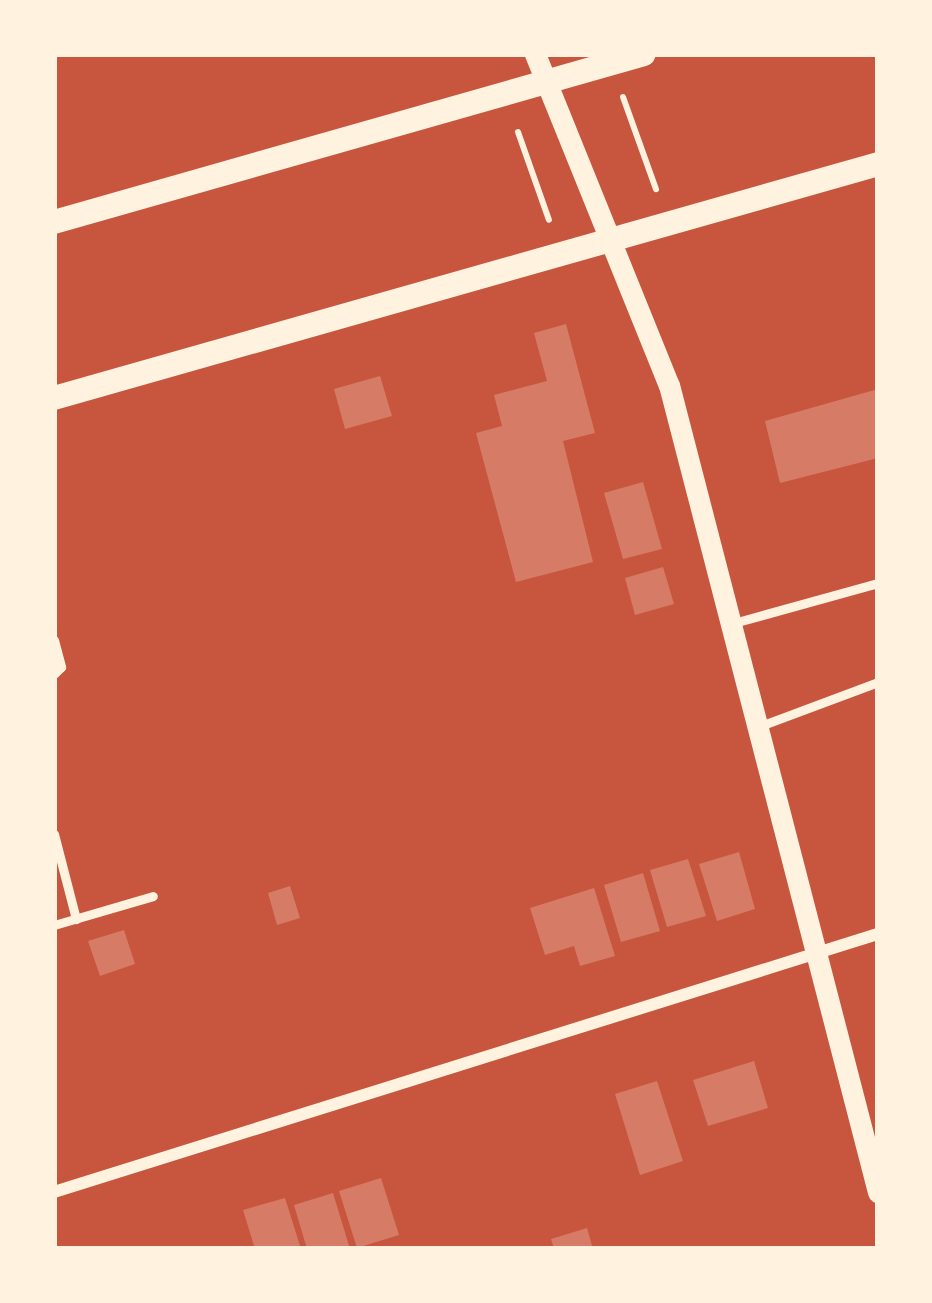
<!DOCTYPE html>
<style>
body{margin:0}
#map{position:relative;width:932px;height:1303px;overflow:hidden;background:#c8553d;font-family:Manrope,sans-serif}
div>[style]{position:absolute}
[style*='--x']{left:calc(var(--x)*1px);top:calc(var(--y)*1px);width:calc(var(--w)*1px);rotate:calc(var(--a)*1deg)}
.building>*{inset:0;background:#d67c66}
.path>*{height:6px;margin:-3px;padding:0 3px;transform-origin:3px;border-radius:3px;background:#fff3e0}
.service>*{height:9px;margin:-4.5px;padding:0 4.5px;transform-origin:4.5px;border-radius:4.5px;background:#fff3e0}
.minor>*{height:12px;margin:-6px;padding:0 6px;transform-origin:6px;border-radius:6px;background:#fff3e0}
.tertiary>*{height:21px;margin:-10.5px;padding:0 10.5px;transform-origin:10.5px;border-radius:10.5px;background:#fff3e0}
.secondary>*{height:24px;margin:-12px;padding:0 12px;transform-origin:12px;border-radius:12px;background:#fff3e0}
span{translate:-50% -50%;white-space:nowrap;text-align:center;line-height:1.15;-webkit-text-stroke:9px #fff3e0;paint-order:stroke}
.frame{position:absolute;inset:0;border:57px solid #fff3e0;pointer-events:none}
</style>
<div id="map">
<div class="building">
<i style="clip-path:polygon(566px 324px,595px 433px,563px 441px,593px 562px,516px 582px,476px 433px,502px 426px,494px 395px,547px 381px,534px 333px)"></i>
<i style="clip-path:polygon(380px 376px,392px 416px,345px 429px,334px 389px)"></i>
<i style="clip-path:polygon(878px 389px,878px 458px,780px 483px,765px 421px)"></i>
<i style="clip-path:polygon(643px 482px,662px 549px,623px 559px,604px 493px)"></i>
<i style="clip-path:polygon(663px 567px,674px 604px,635px 615px,625px 578px)"></i>
<i style="clip-path:polygon(739px 852px,755px 909px,717px 921px,699px 864px)"></i>
<i style="clip-path:polygon(688px 859px,706px 916px,667px 927px,650px 870px)"></i>
<i style="clip-path:polygon(643px 873px,660px 931px,621px 942px,604px 885px)"></i>
<i style="clip-path:polygon(290px 886px,300px 918px,277px 925px,268px 893px)"></i>
<i style="clip-path:polygon(594px 888px,615px 956px,580px 966px,574px 946px,545px 955px,530px 908px)"></i>
<i style="clip-path:polygon(124px 930px,135px 964px,100px 976px,88px 941px)"></i>
<i style="clip-path:polygon(754px 1061px,768px 1108px,708px 1126px,693px 1080px)"></i>
<i style="clip-path:polygon(657px 1081px,683px 1161px,640px 1175px,615px 1094px)"></i>
<i style="clip-path:polygon(381px 1178px,399px 1235px,357px 1248px,339px 1191px)"></i>
<i style="clip-path:polygon(333px 1193px,350px 1249px,307px 1249px,294px 1205px)"></i>
<i style="clip-path:polygon(285px 1198px,301px 1249px,255px 1249px,243px 1210px)"></i>
<i style="clip-path:polygon(587px 1228px,593px 1249px,554px 1249px,551px 1239px)"></i>
</div>
<div class="path">
<i style="--x:623;--y:97;--w:98;--a:70.3"></i>
<i style="--x:518;--y:132;--w:93;--a:70.6"></i>
</div>
<div class="service">
<i style="--x:730;--y:624;--w:154;--a:-15.5"></i>
<i style="--x:54;--y:640;--w:28;--a:75"></i>
<i style="--x:61;--y:667;--w:10;--a:135"></i>
<i style="--x:760;--y:726;--w:126;--a:-20.4"></i>
<i style="--x:54;--y:834;--w:88;--a:75.5"></i>
<i style="--x:54;--y:925;--w:103;--a:-16.3"></i>
</div>
<div class="minor">
<i style="--x:54;--y:1192;--w:863;--a:-17.39"></i>
</div>
<div class="tertiary">
<i style="--x:535;--y:54;--w:357;--a:68"></i>
<i style="--x:669;--y:385;--w:834;--a:75.48"></i>
</div>
<div class="secondary">
<i style="--x:54;--y:222;--w:613;--a:-15.89"></i>
<i style="--x:54;--y:398;--w:857;--a:-15.85"></i>
</div>
<div class="frame"></div>
</div>
